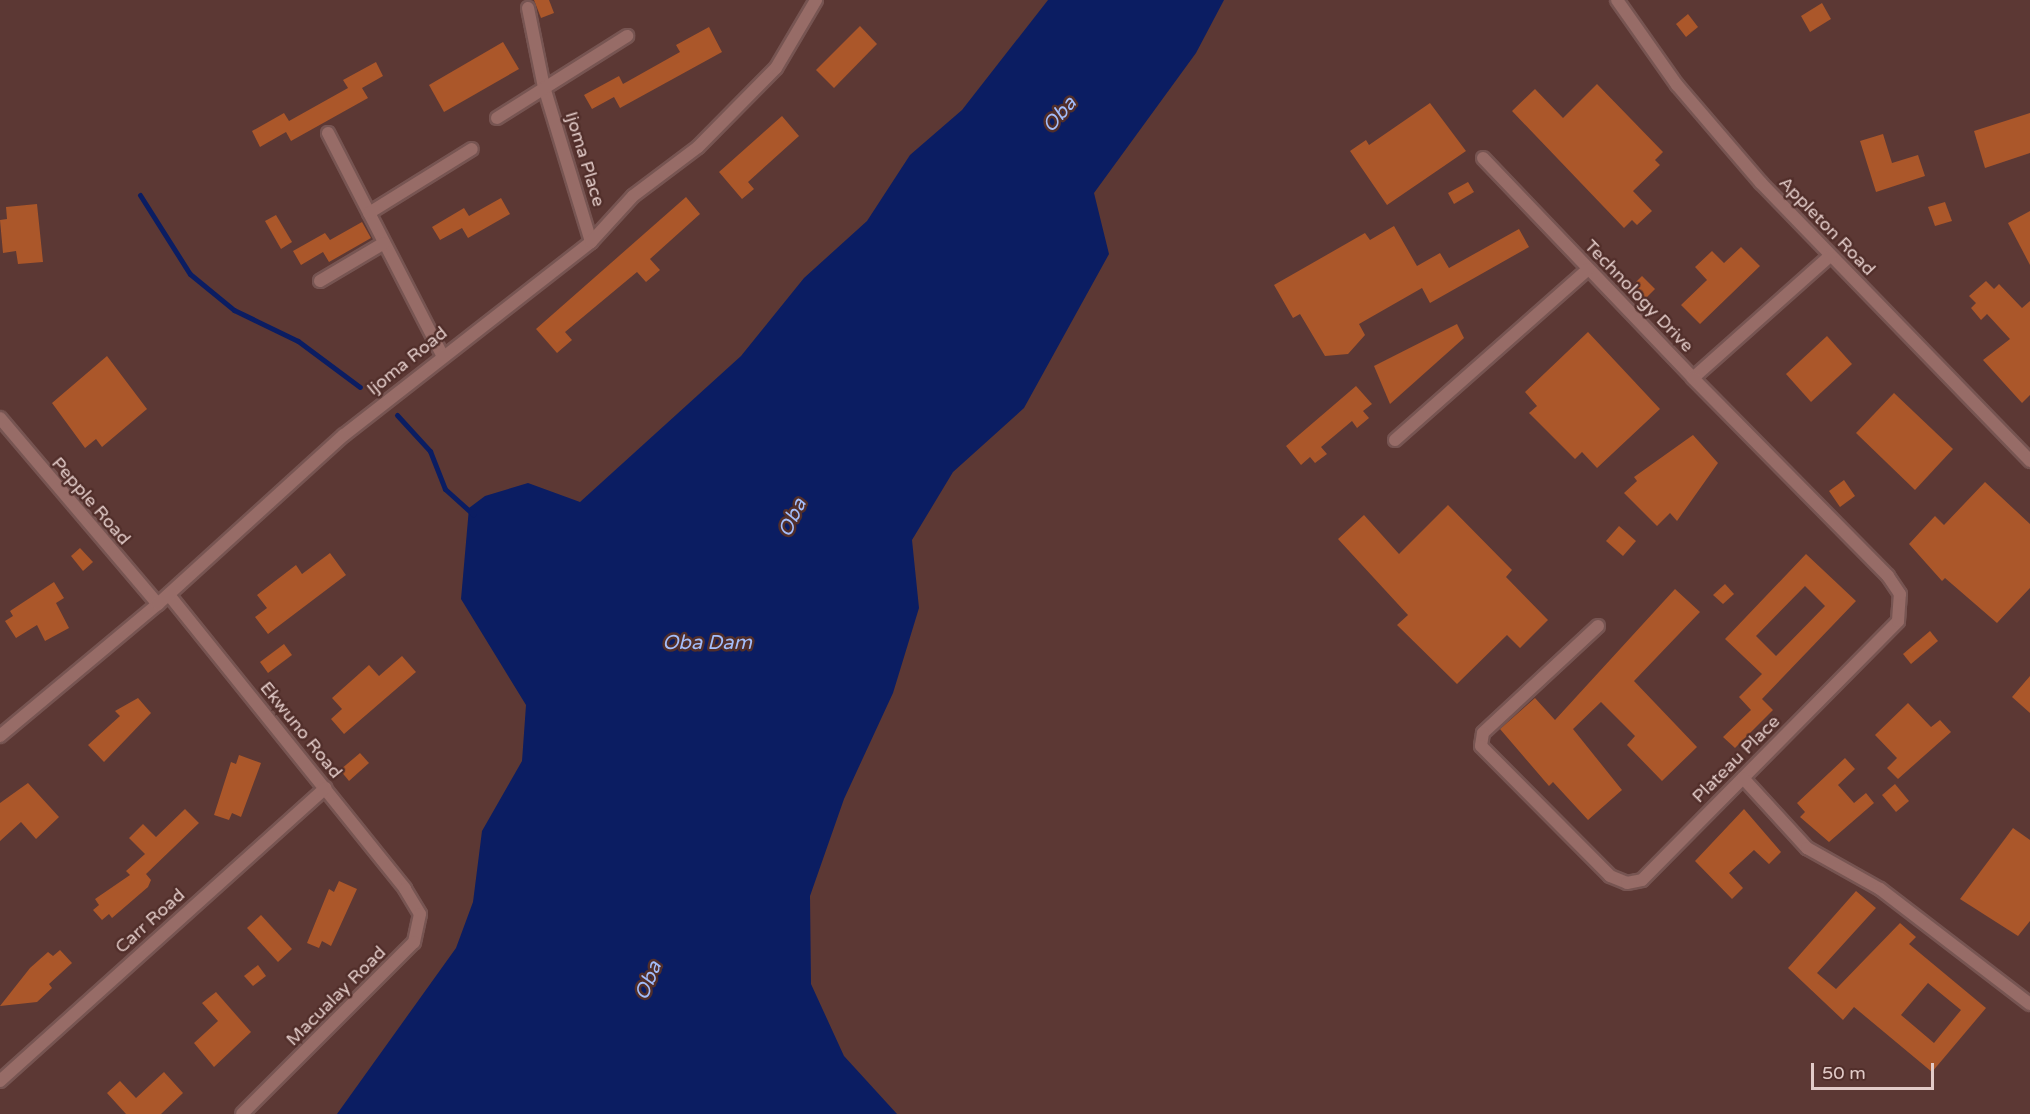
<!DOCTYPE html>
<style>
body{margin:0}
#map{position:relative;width:2030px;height:1114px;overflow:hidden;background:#5c3834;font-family:"Varela Round",sans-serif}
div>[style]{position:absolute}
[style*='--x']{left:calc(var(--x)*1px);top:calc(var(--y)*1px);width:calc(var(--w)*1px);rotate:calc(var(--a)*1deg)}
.water>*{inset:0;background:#0b1d62}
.stream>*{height:5px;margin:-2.5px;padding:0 2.5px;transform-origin:2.5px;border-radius:2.5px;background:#0b1d62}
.building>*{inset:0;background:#ab572a}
.roads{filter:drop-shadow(2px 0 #775552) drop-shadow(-2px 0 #775552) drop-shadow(0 2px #775552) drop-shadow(0 -2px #775552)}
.street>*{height:12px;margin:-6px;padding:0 6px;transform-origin:6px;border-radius:6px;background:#976c67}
span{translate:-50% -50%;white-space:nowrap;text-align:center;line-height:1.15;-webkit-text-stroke:5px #512e2a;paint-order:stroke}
.street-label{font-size:18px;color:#e2cbc8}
.water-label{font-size:20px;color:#a3bdfb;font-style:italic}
.scale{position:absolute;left:1811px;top:1063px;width:123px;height:27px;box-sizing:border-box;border:3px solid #e2cbc8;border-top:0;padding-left:8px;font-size:18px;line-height:21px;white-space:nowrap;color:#e2cbc8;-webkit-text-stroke:4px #512e2a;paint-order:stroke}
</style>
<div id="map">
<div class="water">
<i style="clip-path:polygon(1048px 0,1224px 0,1196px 53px,1094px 193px,1109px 254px,1024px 408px,953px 472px,912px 540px,919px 608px,893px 693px,844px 799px,810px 896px,811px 984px,844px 1056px,897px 1114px,337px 1114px,456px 948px,473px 902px,482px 831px,522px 761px,526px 705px,461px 599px,469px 508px,485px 496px,528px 483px,580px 502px,741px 356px,804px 278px,867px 221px,910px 155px,962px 110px)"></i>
</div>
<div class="stream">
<i style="--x:140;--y:195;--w:93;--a:57.7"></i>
<i style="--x:190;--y:274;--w:57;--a:39.3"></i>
<i style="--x:234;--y:310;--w:71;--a:25.8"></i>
<i style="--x:298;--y:341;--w:77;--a:36.6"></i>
<i style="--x:397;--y:415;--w:49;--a:47.5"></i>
<i style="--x:430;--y:451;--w:41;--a:68.5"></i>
<i style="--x:445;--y:489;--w:38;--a:42"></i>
</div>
<div class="building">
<i style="clip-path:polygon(534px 0,549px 0,554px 13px,541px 18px)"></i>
<i style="clip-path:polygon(1822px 3px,1831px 19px,1810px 32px,1801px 16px)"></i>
<i style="clip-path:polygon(1688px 14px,1698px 27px,1686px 37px,1676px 24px)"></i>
<i style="clip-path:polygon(860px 26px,877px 44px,834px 88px,816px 70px)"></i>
<i style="clip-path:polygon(709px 27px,722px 52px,620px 108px,614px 97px,592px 109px,584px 95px,619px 76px,623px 84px,680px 52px,676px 45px)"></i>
<i style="clip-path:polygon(503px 42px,519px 69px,444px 112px,429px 85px)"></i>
<i style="clip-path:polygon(376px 62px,383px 76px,362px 88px,368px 98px,291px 141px,286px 132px,260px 147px,252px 131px,284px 113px,289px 121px,348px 88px,343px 80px)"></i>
<i style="clip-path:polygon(1597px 84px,1663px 152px,1655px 160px,1660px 165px,1633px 191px,1652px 211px,1637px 225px,1632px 220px,1624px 228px,1512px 111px,1535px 89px,1563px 118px)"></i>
<i style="clip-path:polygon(1430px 103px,1466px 151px,1387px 205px,1350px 151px,1366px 140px,1369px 145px)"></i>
<i style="clip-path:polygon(2030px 113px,2030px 153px,1985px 168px,1974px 131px)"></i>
<i style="clip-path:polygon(782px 116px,799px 136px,748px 182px,754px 189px,742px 199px,719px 172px)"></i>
<i style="clip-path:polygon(1883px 134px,1892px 163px,1918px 155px,1925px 176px,1876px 192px,1860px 141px)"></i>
<i style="clip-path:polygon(1468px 182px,1474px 192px,1454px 204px,1448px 193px)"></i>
<i style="clip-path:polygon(686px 197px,700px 214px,650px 259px,660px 270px,646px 282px,637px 272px,565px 332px,572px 340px,557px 353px,536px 329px)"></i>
<i style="clip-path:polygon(501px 198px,510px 214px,468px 238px,462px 228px,440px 240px,432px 227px,464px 208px,469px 216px)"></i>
<i style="clip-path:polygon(1945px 202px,1952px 221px,1935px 226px,1928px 207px)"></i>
<i style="clip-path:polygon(37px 204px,43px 262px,18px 264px,16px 251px,3px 253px,0 220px,7px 219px,6px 207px)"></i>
<i style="clip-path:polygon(2030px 211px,2030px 265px,2008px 223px)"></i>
<i style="clip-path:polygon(276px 215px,292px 242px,281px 249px,265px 221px)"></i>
<i style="clip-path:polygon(362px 222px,371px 238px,329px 262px,323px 252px,301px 265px,293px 251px,325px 233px,330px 240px)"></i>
<i style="clip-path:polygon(1394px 226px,1417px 266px,1440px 253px,1449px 268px,1519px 229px,1529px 247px,1430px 303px,1422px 288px,1359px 324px,1365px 335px,1348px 354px,1325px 356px,1300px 314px,1293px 318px,1274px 285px,1365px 233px,1370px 240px)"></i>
<i style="clip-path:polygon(1741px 247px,1760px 266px,1700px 324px,1681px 305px,1707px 280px,1695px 267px,1712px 251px,1724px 263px)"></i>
<i style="clip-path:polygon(1642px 276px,1655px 289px,1645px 299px,1632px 286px)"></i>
<i style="clip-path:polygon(1986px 281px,1994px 289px,1999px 284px,2022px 308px,2030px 301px,2030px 395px,2022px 403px,1983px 360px,2010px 339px,1987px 314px,1981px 320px,1971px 308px,1976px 303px,1969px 296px)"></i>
<i style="clip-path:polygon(1457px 324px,1464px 338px,1390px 404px,1374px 366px)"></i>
<i style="clip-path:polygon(1588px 332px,1660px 409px,1597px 468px,1582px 452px,1575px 459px,1529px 413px,1537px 406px,1525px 392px)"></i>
<i style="clip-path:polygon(1827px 336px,1852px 364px,1811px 402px,1786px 374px)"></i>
<i style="clip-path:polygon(107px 356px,147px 409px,102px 447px,96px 439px,85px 448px,52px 403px)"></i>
<i style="clip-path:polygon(1356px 386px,1372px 404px,1363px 411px,1369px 418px,1357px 428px,1352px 421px,1321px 447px,1327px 454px,1315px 463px,1310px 457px,1301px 465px,1286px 446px)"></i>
<i style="clip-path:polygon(1894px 393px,1953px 449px,1915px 490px,1856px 433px)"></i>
<i style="clip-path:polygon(1693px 435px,1718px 463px,1677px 521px,1670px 513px,1657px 526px,1624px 493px,1637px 481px,1634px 477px)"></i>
<i style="clip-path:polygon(1844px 480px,1855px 496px,1840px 507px,1829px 491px)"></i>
<i style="clip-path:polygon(1985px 482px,2030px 524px,2030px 588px,1997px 623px,1945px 578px,1942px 581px,1909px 544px,1935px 516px,1944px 525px)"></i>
<i style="clip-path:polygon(1448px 505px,1512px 570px,1506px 577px,1548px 620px,1520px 648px,1507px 635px,1457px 684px,1397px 625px,1408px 615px,1338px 539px,1364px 515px,1399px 554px)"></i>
<i style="clip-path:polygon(1619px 526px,1636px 541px,1623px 556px,1606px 541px)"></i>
<i style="clip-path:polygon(80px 548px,93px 562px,83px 571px,71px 556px)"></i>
<i style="clip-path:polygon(330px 553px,346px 575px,268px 634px,255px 617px,267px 608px,257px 595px,296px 565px,302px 574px)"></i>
<i style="clip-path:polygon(evenodd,1806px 554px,1856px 601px,1762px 699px,1773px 710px,1735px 748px,1723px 737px,1751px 710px,1739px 697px,1762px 674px,1725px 639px,1806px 554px,1805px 586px,1825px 606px,1776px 656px,1756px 636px,1805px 586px)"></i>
<i style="clip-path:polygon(54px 582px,64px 598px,56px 603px,69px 628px,45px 641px,37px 625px,16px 638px,5px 621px,13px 616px,10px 611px)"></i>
<i style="clip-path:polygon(1725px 584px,1734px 594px,1723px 604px,1713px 595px)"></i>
<i style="clip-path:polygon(1675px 589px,1700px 612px,1634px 681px,1697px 747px,1662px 781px,1627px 745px,1635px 736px,1601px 702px,1573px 729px,1622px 790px,1588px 820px,1553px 782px,1549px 786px,1500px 729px,1535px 698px,1555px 720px)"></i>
<i style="clip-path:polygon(1930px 631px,1938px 641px,1911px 664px,1903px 654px)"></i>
<i style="clip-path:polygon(284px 644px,292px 655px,268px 673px,260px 662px)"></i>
<i style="clip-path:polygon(402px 656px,416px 672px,344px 734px,331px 719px,342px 709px,332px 698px,369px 665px,379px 676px)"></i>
<i style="clip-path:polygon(2030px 676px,2030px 713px,2012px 697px)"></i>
<i style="clip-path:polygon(138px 698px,151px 713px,104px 762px,88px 745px,120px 716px,115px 711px)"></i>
<i style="clip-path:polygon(1908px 703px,1931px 727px,1940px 720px,1951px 732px,1898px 779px,1887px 768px,1897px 758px,1875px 735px)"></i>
<i style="clip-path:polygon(360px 753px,369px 763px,349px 781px,340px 770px)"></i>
<i style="clip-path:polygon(239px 755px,261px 763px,241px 817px,232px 813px,229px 820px,214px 815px,231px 762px,236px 764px)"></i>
<i style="clip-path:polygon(1845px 758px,1855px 769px,1838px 785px,1854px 803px,1866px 793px,1874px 803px,1829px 842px,1800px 817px,1805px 812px,1797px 803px)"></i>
<i style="clip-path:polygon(28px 783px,59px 817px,36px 839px,21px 822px,0 841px,0 803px)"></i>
<i style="clip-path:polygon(1895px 784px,1909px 801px,1896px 812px,1882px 795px)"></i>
<i style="clip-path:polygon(185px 809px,199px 823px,146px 874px,151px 880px,148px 887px,112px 918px,109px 914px,102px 920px,93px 910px,99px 905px,95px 899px,130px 875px,126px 871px,145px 854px,129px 838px,143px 824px,156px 837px)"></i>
<i style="clip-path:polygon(1744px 809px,1781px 852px,1769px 864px,1754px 850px,1729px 873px,1743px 888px,1732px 899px,1695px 861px)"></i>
<i style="clip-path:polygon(2013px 828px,2030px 840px,2030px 921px,2018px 936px,1960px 899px)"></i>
<i style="clip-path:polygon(339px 881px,357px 889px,331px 946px,322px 941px,319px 948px,307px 943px,329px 889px,334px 892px)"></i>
<i style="clip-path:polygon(evenodd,1856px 891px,1876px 908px,1817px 973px,1836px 989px,1900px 923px,1916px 937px,1909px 944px,1986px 1008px,1932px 1072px,1854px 1007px,1843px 1020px,1788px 968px,1856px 891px,1928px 983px,1961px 1010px,1934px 1043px,1901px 1015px,1928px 983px)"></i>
<i style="clip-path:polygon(261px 915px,292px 949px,278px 962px,247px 928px)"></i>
<i style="clip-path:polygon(60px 950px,72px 963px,49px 984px,52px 988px,37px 1002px,0 1006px,30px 968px,48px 952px,53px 956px)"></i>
<i style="clip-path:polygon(258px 965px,266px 976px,253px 986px,244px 976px)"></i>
<i style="clip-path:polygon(216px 992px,251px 1032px,214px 1067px,194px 1043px,218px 1021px,202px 1003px)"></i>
<i style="clip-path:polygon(164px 1072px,183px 1093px,161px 1114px,126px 1114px,107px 1093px,120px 1081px,136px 1098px)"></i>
</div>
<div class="roads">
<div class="street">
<i style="--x:1617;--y:0;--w:104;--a:54.8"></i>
<i style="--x:1677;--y:85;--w:129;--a:49.4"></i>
<i style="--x:1761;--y:183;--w:387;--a:45.9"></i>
<i style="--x:528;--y:8;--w:81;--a:78.6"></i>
<i style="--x:544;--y:87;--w:162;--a:73.1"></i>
<i style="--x:497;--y:118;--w:154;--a:-32.2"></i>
<i style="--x:328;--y:133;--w:250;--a:62.8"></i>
<i style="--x:1483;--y:158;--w:304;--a:46.3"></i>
<i style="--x:1693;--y:378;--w:183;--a:-41.7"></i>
<i style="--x:369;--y:213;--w:121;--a:-31.9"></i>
<i style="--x:320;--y:281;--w:74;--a:-30.7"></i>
<i style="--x:0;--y:418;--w:244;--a:49.7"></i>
<i style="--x:1395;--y:440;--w:258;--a:-41.5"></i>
<i style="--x:169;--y:595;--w:377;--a:51.2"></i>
<i style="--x:405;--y:889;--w:29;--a:59"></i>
<i style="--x:420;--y:914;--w:29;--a:102"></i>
<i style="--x:414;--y:942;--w:243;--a:135"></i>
<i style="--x:1598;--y:626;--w:157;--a:137.1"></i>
<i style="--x:1483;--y:733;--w:13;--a:99"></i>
<i style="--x:1481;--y:746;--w:183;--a:45.2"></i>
<i style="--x:1610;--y:876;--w:18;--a:22"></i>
<i style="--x:1627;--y:883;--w:15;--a:-11"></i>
<i style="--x:1642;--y:880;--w:364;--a:-45.3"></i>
<i style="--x:1898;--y:621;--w:27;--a:-86"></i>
<i style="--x:1900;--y:594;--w:22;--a:-124"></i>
<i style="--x:1888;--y:576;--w:278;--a:-134.6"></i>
<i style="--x:0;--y:736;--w:206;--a:-39.9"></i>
<i style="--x:158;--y:604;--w:251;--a:-42.3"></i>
<i style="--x:344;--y:435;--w:313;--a:-38"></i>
<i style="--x:591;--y:242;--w:62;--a:-47.6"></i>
<i style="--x:633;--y:196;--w:81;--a:-37"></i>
<i style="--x:698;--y:147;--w:111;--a:-45.4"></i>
<i style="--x:776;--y:68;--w:79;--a:-59.5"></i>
<i style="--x:1743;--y:778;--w:95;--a:47.6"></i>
<i style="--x:1807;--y:848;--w:84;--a:29.3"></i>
<i style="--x:1880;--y:889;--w:189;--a:37.5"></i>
<i style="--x:0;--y:1081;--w:438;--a:-42"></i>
</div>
</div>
<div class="street-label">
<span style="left:585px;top:159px;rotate:73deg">Ijoma Place</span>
<span style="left:1827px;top:226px;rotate:46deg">Appleton Road</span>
<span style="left:1639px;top:296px;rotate:46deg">Technology Drive</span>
<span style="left:407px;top:361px;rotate:-39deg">Ijoma Road</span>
<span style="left:91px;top:501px;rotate:49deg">Pepple Road</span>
<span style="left:301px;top:730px;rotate:51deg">Ekwuno Road</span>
<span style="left:1736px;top:759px;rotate:-45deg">Plateau Place</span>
<span style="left:150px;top:921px;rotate:-42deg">Carr Road</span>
<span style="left:336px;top:996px;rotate:-45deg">Macualay Road</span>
</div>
<div class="water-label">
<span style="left:1060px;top:115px;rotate:-49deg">Oba</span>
<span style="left:793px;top:518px;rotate:-65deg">Oba</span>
<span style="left:707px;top:643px">Oba Dam</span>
<span style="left:649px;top:981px;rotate:-68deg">Oba</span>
</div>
<div class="scale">50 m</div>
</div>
